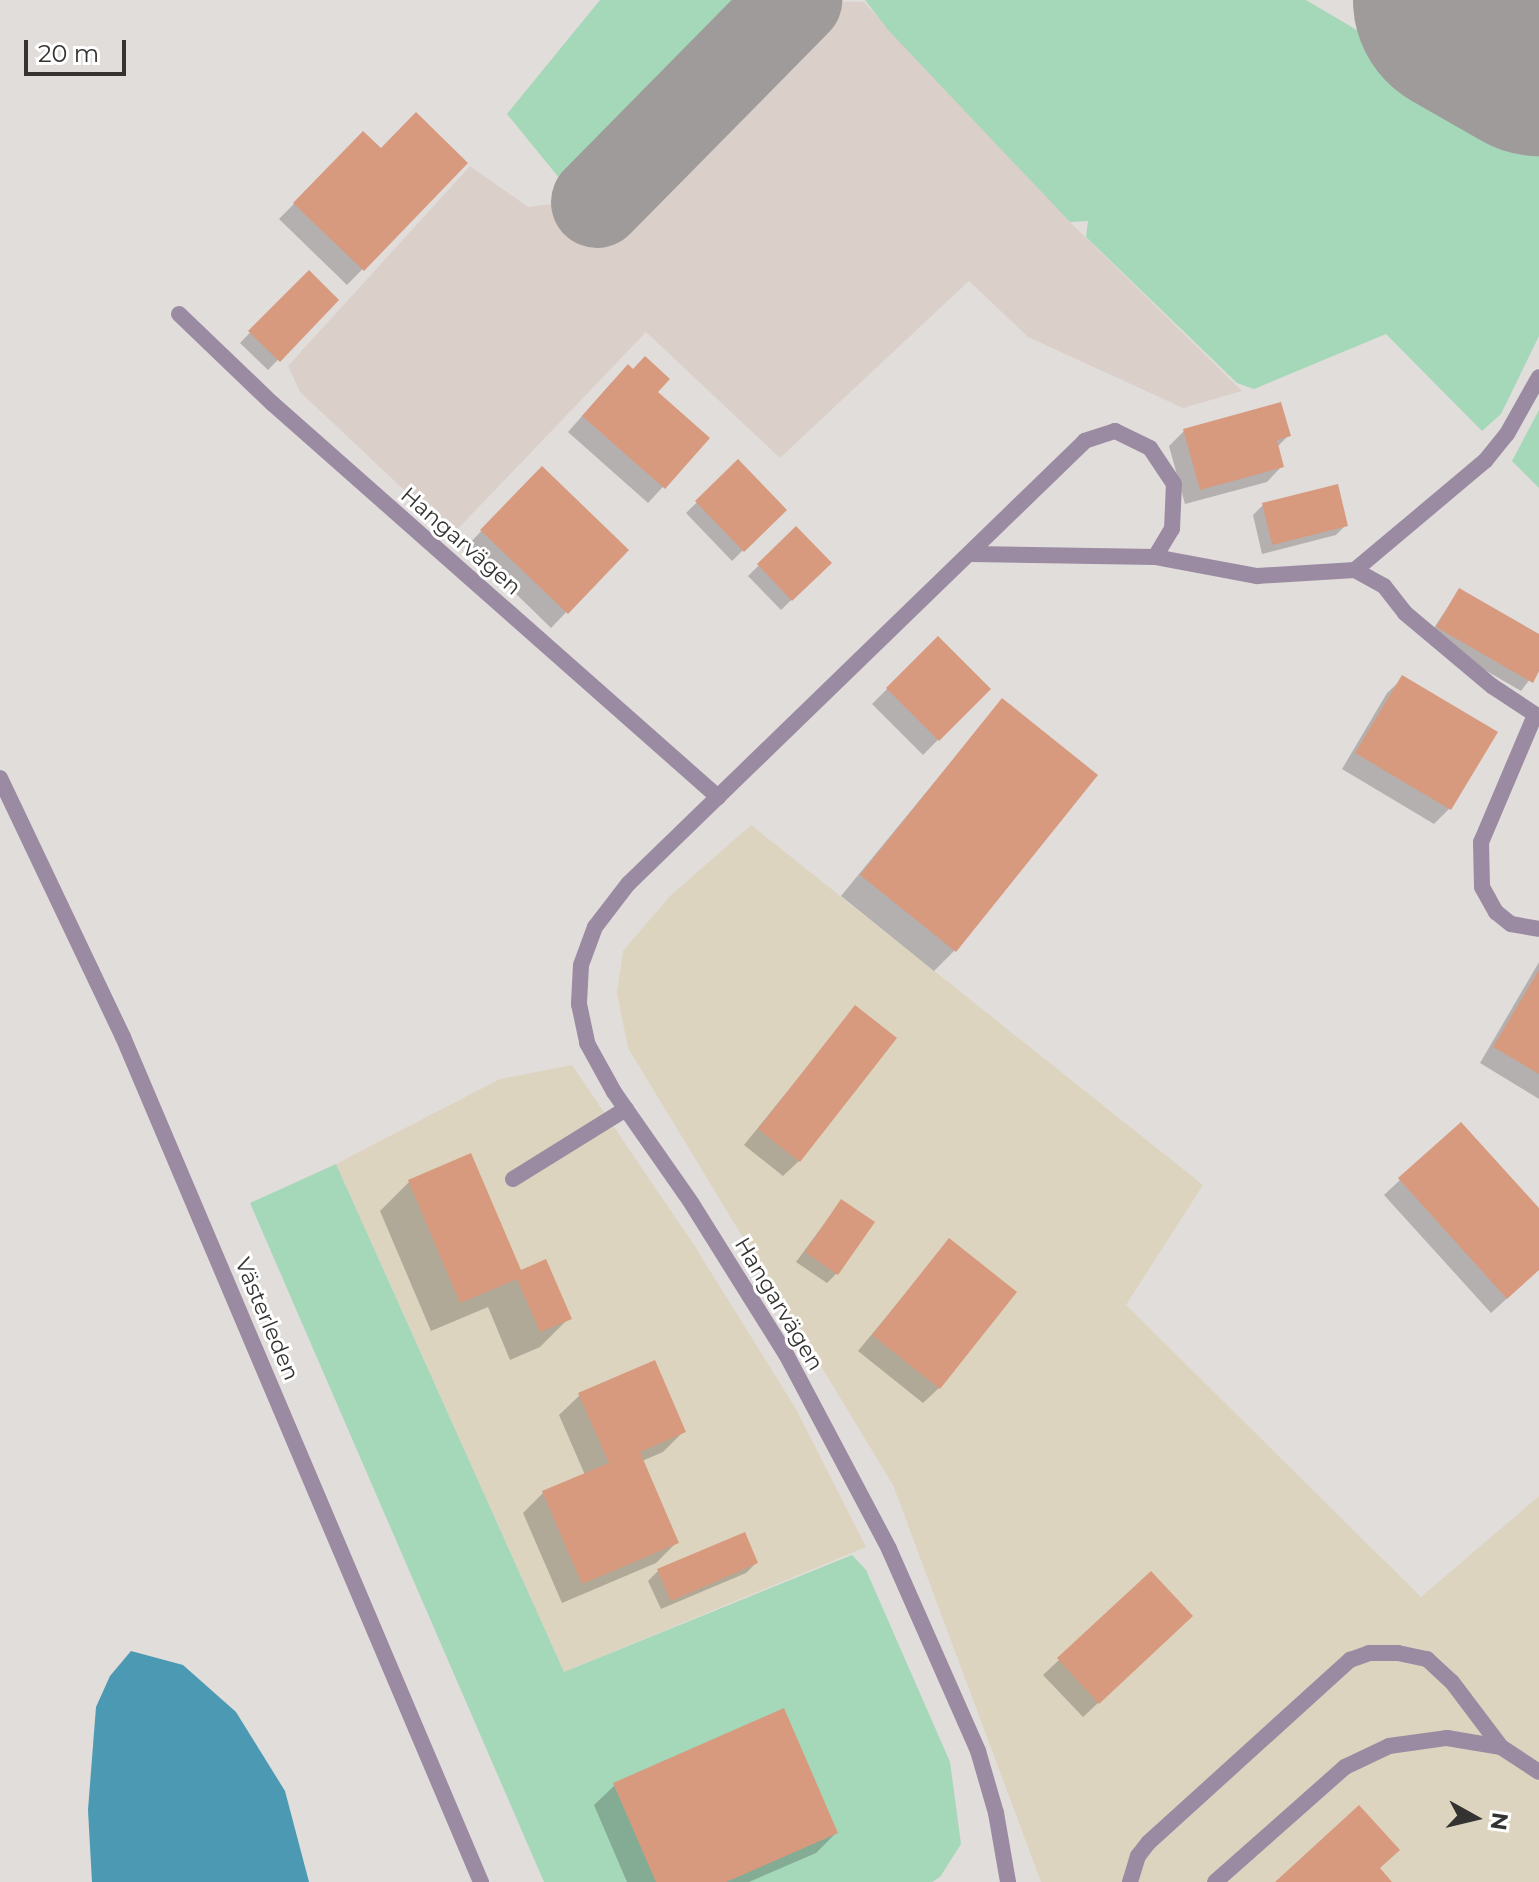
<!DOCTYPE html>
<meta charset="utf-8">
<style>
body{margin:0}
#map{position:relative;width:1539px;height:1882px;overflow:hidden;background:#e1dddb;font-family:Montserrat,sans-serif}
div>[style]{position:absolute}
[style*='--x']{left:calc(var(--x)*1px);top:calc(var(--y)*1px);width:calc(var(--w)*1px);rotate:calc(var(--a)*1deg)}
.industrial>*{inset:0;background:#ddd4bf}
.built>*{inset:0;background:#dbcfca}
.green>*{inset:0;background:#a5d7b9}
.water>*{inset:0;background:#4b99b2}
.shadow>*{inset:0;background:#0003}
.taxiway>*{height:92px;margin:-46px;padding:0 46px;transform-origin:46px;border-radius:46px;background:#9e9b9a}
.runway>*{height:232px;margin:-116px;padding:0 116px;transform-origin:116px;border-radius:116px;background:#9e9b9a}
.building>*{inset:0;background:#d89a7e}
.service>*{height:16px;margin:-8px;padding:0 8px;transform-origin:8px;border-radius:8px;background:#9b8ba2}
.minor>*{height:16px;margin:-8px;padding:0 8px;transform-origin:8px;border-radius:8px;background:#9b8ba2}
.tertiary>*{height:16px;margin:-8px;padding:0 8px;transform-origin:8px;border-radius:8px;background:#9b8ba2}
span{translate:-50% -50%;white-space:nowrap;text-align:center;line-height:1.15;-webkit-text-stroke:6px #fff;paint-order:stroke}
.street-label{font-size:22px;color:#343332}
.north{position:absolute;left:1435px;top:1778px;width:80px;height:80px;-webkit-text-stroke:6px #fff;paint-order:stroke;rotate:98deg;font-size:22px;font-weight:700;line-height:32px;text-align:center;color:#343332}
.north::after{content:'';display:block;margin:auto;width:28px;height:36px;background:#343332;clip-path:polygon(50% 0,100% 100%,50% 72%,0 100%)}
.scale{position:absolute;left:24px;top:40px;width:102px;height:36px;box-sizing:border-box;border:4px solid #343332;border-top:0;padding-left:10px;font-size:24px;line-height:28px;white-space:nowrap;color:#343332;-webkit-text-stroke:6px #fff;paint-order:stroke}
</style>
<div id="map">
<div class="industrial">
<i style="clip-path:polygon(751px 825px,1203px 1185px,1126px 1305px,1421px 1597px,1539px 1496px,1539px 1882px,1041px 1882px,893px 1485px,628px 1048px,617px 993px,623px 951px,670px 896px)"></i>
<i style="clip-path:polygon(572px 1065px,694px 1245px,796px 1409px,866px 1547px,564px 1672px,336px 1164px,500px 1079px)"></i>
</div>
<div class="built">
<i style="clip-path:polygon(759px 0,864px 2px,1070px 222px,1242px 391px,1183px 408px,1028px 337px,969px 281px,780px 458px,646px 332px,452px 535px,300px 392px,288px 366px,470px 166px,528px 207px,559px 203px)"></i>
</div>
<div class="green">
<i style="clip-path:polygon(600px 0,752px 0,569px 190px,507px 114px)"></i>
<i style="clip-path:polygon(865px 0,1306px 0,1539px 138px,1539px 336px,1501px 414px,1482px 431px,1386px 334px,1254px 389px,1237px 383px,1086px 237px,1088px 221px,1070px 222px,889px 31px)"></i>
<i style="clip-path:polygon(1539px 410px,1539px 488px,1512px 461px)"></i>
<i style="clip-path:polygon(336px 1164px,564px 1672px,852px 1555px,866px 1570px,950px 1762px,961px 1844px,940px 1877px,932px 1882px,544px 1882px,250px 1203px)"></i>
</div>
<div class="water">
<i style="clip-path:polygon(131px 1651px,183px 1665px,236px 1712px,285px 1791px,309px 1882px,92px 1882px,88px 1810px,96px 1707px,110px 1676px)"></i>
</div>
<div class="shadow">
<i style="clip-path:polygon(363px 134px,380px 151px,466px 163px,347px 285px,279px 219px)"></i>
<i style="clip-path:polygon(309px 272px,336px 300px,268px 370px,240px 343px)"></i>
<i style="clip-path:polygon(612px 382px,656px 392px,708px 438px,648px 503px,568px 432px)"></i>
<i style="clip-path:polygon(1184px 431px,1288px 436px,1277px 447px,1282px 466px,1267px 482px,1185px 504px,1169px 446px)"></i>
<i style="clip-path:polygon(738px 462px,784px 510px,732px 561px,686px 513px)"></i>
<i style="clip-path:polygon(526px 484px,626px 550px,551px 628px,467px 546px)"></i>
<i style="clip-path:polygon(1263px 505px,1346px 525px,1336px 535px,1262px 554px,1253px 515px)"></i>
<i style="clip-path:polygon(796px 529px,829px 563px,781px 610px,748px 576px)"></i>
<i style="clip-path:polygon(1459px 590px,1539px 636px,1539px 667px,1521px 691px,1428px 637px)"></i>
<i style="clip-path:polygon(938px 638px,988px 689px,923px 755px,872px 704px)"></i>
<i style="clip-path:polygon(1403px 678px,1449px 809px,1434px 824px,1342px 769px,1387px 693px)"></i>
<i style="clip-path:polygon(1002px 700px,1095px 775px,954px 951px,934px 971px,841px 896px)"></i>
<i style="clip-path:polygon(1539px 962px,1539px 1099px,1480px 1063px)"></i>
<i style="clip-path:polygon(855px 1008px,799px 1161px,783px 1176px,744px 1145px)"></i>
<i style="clip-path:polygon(470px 1156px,520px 1273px,569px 1318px,540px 1347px,510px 1360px,488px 1307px,431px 1331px,380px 1211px,409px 1182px)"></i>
<i style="clip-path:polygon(1400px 1180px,1539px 1211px,1539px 1269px,1491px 1313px,1384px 1195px)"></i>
<i style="clip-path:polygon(841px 1201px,837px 1273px,827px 1283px,796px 1262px)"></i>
<i style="clip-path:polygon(949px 1241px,939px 1388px,923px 1403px,858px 1351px)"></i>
<i style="clip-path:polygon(580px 1395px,683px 1432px,663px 1452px,642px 1461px,677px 1542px,656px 1563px,562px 1603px,523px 1513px,543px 1493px,585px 1475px,559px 1415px)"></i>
<i style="clip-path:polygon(756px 1563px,746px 1573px,661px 1609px,648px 1581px,658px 1571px)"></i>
<i style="clip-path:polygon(1151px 1574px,1175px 1631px,1083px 1717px,1043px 1675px)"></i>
<i style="clip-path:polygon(615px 1785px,836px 1833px,816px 1853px,749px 1882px,627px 1882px,594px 1805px)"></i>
</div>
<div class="taxiway">
<i style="--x:597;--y:202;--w:284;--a:-45.4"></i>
</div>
<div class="runway">
<i style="--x:1469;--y:0;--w:81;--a:29.7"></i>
</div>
<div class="building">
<i style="clip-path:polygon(416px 112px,468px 163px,364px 271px,293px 203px,363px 131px,381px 148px)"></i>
<i style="clip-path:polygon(309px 270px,339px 300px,280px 362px,248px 331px)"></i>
<i style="clip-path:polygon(645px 356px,670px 379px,658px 392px,710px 438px,665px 489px,582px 416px,628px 364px,633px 369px)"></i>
<i style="clip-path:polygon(1281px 402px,1291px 436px,1277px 440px,1284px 467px,1200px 490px,1183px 429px)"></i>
<i style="clip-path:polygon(738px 459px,787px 510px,744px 552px,695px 501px)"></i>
<i style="clip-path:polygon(542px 466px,629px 550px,568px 614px,480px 530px)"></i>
<i style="clip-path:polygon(1338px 484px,1348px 526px,1272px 545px,1262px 503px)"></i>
<i style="clip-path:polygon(796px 526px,832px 563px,792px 601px,757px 564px)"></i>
<i style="clip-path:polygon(1459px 588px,1539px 634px,1539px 671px,1533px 683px,1436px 627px)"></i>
<i style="clip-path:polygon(938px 636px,991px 689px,939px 741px,886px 688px)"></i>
<i style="clip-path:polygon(1402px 675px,1498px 732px,1451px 810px,1355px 753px)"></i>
<i style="clip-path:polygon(1002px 698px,1098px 775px,956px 952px,860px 875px)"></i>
<i style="clip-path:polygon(1539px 970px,1539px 1074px,1493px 1047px)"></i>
<i style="clip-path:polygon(855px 1005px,897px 1038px,800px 1162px,758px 1129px)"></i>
<i style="clip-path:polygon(1461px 1122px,1539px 1208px,1539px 1270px,1507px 1299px,1398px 1178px)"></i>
<i style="clip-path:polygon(471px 1153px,521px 1270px,546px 1259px,572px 1319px,540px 1332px,517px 1279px,460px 1303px,408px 1180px)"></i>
<i style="clip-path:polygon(841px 1199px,875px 1222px,838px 1275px,805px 1252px)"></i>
<i style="clip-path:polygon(949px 1238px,1017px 1292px,940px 1389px,872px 1335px)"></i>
<i style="clip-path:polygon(655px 1360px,686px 1432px,640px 1452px,679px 1543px,582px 1584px,542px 1491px,609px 1463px,578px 1393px)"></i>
<i style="clip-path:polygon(745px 1532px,758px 1563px,671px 1601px,657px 1569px)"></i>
<i style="clip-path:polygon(1151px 1571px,1193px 1616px,1099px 1704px,1057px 1658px)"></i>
<i style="clip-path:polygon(784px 1708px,838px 1833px,726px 1882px,656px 1882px,613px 1783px)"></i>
<i style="clip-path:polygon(1359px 1805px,1400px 1850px,1380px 1868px,1392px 1882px,1275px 1882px)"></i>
</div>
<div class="service">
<i style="--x:179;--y:314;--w:130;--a:43.8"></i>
<i style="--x:273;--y:404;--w:594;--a:41.45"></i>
<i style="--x:1155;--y:557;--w:104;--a:10.6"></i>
<i style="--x:1257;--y:576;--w:98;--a:-3.5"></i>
<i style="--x:1355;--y:570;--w:170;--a:-40"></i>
<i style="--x:1485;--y:461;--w:35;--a:-51"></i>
<i style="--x:1507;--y:434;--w:65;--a:-60.7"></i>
<i style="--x:1355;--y:570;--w:33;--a:29"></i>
<i style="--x:1384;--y:586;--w:34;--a:52"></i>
<i style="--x:1405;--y:613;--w:114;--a:40"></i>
<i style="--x:1492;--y:686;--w:56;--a:33.4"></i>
<i style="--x:1535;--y:715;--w:138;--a:113"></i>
<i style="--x:1481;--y:842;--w:45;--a:88.7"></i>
<i style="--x:1482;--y:887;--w:29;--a:61"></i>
<i style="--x:1496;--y:912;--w:19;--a:39"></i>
<i style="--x:1511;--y:924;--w:28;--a:10"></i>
<i style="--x:513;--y:1179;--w:133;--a:-31.8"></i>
<i style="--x:1130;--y:1882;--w:27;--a:-73"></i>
<i style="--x:1138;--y:1856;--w:16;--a:-52"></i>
<i style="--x:1148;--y:1843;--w:273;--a:-42.2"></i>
<i style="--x:1350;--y:1660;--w:20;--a:-20"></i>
<i style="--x:1369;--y:1653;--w:29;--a:0"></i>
<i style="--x:1398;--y:1653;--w:30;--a:12"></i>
<i style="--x:1427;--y:1659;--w:34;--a:43"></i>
<i style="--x:1452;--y:1682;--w:81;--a:53"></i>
<i style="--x:1215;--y:1882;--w:174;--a:-41.5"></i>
<i style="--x:1345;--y:1767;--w:49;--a:-25.5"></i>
<i style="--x:1389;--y:1746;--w:59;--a:-7.9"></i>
<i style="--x:1447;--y:1738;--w:55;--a:9.5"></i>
<i style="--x:1501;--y:1747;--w:45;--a:33.3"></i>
</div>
<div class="minor">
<i style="--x:971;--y:554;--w:184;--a:0.9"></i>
<i style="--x:1155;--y:557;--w:33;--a:-59"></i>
<i style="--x:1172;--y:529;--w:45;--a:-87.5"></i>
<i style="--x:1174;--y:484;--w:43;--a:-123.7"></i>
<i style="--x:1150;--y:448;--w:39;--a:-154"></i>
<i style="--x:1115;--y:431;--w:32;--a:162"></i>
<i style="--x:1085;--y:441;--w:636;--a:135.89"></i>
<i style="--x:628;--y:884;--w:54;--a:127.5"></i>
<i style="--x:595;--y:927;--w:40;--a:110.2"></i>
<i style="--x:581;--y:965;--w:39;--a:93"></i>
<i style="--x:579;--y:1004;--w:40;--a:78"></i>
<i style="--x:587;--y:1043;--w:56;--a:61.1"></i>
<i style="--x:614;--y:1092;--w:136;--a:55.1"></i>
<i style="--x:692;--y:1204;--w:179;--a:58"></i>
<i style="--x:787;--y:1356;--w:218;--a:62.1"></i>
<i style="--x:889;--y:1549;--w:221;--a:66.2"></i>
<i style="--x:978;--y:1751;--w:65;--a:73.8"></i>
<i style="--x:996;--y:1813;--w:70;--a:80.1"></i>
</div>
<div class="tertiary">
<i style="--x:0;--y:778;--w:287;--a:64.6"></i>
<i style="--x:123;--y:1037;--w:918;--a:67.04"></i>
</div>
<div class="street-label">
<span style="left:461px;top:541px;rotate:41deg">Hangarvägen</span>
<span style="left:779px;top:1304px;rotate:59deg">Hangarvägen</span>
<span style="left:267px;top:1319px;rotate:67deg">Västerleden</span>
</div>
<div class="north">N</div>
<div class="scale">20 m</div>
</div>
